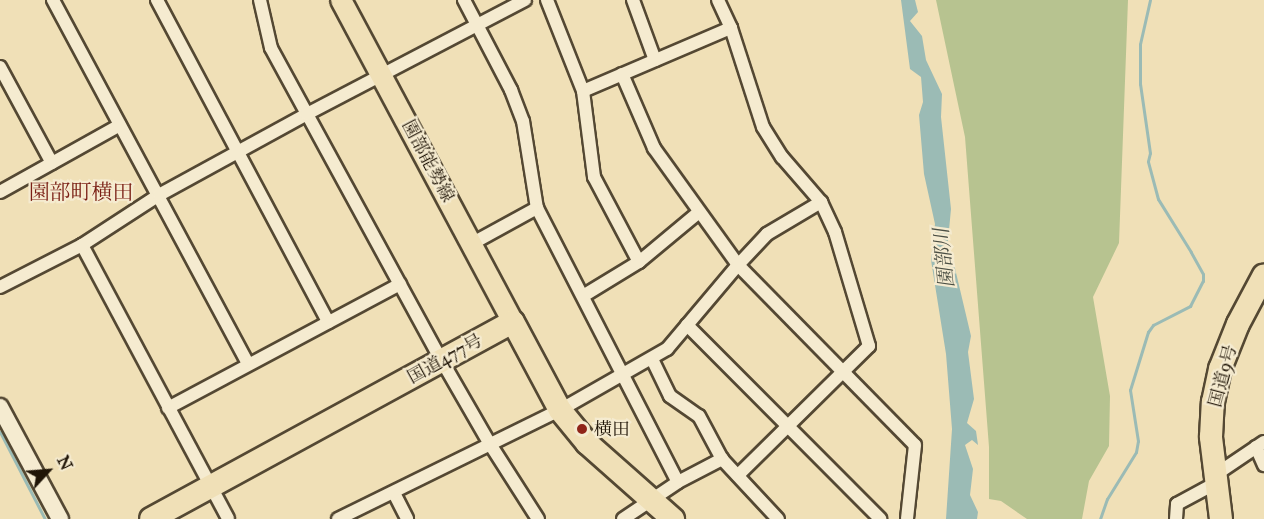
<!DOCTYPE html>
<meta charset="utf-8">
<style>
body{margin:0}
#map{position:relative;width:1264px;height:519px;overflow:hidden;background:#f0e0b7;font-family:"IM FELL Great Primer","Noto Serif JP",serif}
div>[style]{position:absolute}
[style*='--x']{left:calc(var(--x)*1px);top:calc(var(--y)*1px);width:calc(var(--w)*1px);rotate:calc(var(--a)*1deg)}
.green>*{inset:0;background:#b7c390}
.water>*{inset:0;background:#9bbbb5}
.stream>*{height:3px;margin:-1.5px;padding:0 1.5px;transform-origin:1.5px;border-radius:1.5px;background:#9bbbb5}
.roads{filter:drop-shadow(2px 0 #544833) drop-shadow(-2px 0 #544833) drop-shadow(0 2px #544833) drop-shadow(0 -2px #544833)}
.street>*{height:12px;margin:-6px;padding:0 6px;transform-origin:6px;border-radius:6px;background:#f5ebd0}
.secondary>*{height:16px;margin:-8px;padding:0 8px;transform-origin:8px;border-radius:8px;background:#f5ebd0}
.primary>*{height:20px;margin:-10px;padding:0 10px;transform-origin:10px;border-radius:10px;background:#f0e0b7}
.highway>*{height:22px;margin:-11px;padding:0 11px;transform-origin:11px;border-radius:11px;background:#f0e0b7}
.dots>*{width:16px;height:16px;translate:-50% -50%;box-sizing:border-box;border:3px solid #f5ebd0;border-radius:50%}
span{translate:-50% -50%;white-space:nowrap;text-align:center;line-height:1.15;-webkit-text-stroke:4.5px #f5ebd0;paint-order:stroke}
.street-label{font-size:18px;color:#201507}
.poi-label{font-size:18px;color:#201507}
.left{translate:0 -50%;text-align:left}
.water-label{font-size:20px;color:#4b4f44;font-style:italic}
.quarter-label{font-size:21px;color:#7a1f14}
.north{position:absolute;left:18px;top:441px;width:60px;height:60px;-webkit-text-stroke:4px #f5ebd0;paint-order:stroke;rotate:64deg;font-size:16px;font-weight:700;line-height:24px;text-align:center;color:#201507}
.north::after{content:'';display:block;margin:auto;width:21px;height:27px;background:#201507;clip-path:polygon(50% 0,100% 100%,50% 72%,0 100%)}
</style>
<div id="map">
<div class="green">
<i style="clip-path:polygon(936px 0,1128px 0,1119px 243px,1093px 297px,1110px 396px,1109px 446px,1089px 481px,1082px 519px,1027px 519px,1001px 501px,989px 499px,989px 447px,965px 137px)"></i>
</div>
<div class="water">
<i style="clip-path:polygon(901px 0,915px 0,918px 12px,910px 21px,922px 36px,926px 60px,942px 94px,941px 117px,951px 209px,947px 251px,953px 260px,971px 336px,968px 352px,974px 399px,967px 423px,976px 431px,978px 445px,972px 440px,965px 445px,973px 469px,970px 495px,978px 512px,977px 519px,946px 519px,952px 429px,946px 354px,931px 260px,935px 224px,924px 174px,919px 115px,923px 102px,921px 77px,910px 69px)"></i>
</div>
<div class="stream">
<i style="--x:0;--y:432;--w:98;--a:62.7"></i>
<i style="--x:1100;--y:519;--w:21;--a:-71"></i>
<i style="--x:1107;--y:499;--w:55;--a:-58.3"></i>
<i style="--x:1136;--y:452;--w:11;--a:-80"></i>
<i style="--x:1138;--y:441;--w:52;--a:-98.9"></i>
<i style="--x:1130;--y:390;--w:61;--a:-72.8"></i>
<i style="--x:1148;--y:332;--w:9;--a:-54"></i>
<i style="--x:1153;--y:325;--w:42;--a:-27.2"></i>
<i style="--x:1190;--y:306;--w:28;--a:-63"></i>
<i style="--x:1203;--y:281;--w:7;--a:-90"></i>
<i style="--x:1203;--y:274;--w:25;--a:-119"></i>
<i style="--x:1191;--y:252;--w:62;--a:-121.9"></i>
<i style="--x:1158;--y:199;--w:39;--a:-105"></i>
<i style="--x:1148;--y:161;--w:8;--a:-76"></i>
<i style="--x:1150;--y:153;--w:70;--a:-98.2"></i>
<i style="--x:1140;--y:84;--w:40;--a:-90"></i>
<i style="--x:1140;--y:44;--w:45;--a:-77.2"></i>
</div>
<div class="roads">
<div class="street">
<i style="--x:53;--y:0;--w:413;--a:61.8"></i>
<i style="--x:157;--y:0;--w:365;--a:62"></i>
<i style="--x:260;--y:0;--w:49;--a:77.1"></i>
<i style="--x:271;--y:48;--w:357;--a:61.4"></i>
<i style="--x:442;--y:361;--w:96;--a:60"></i>
<i style="--x:490;--y:444;--w:89;--a:57.4"></i>
<i style="--x:464;--y:0;--w:102;--a:62.4"></i>
<i style="--x:511;--y:90;--w:33;--a:69"></i>
<i style="--x:523;--y:121;--w:88;--a:80.9"></i>
<i style="--x:537;--y:208;--w:308;--a:62.8"></i>
<i style="--x:547;--y:0;--w:98;--a:68.4"></i>
<i style="--x:583;--y:91;--w:87;--a:82.7"></i>
<i style="--x:594;--y:177;--w:96;--a:62.1"></i>
<i style="--x:633;--y:0;--w:64;--a:69.9"></i>
<i style="--x:718;--y:0;--w:31;--a:65"></i>
<i style="--x:731;--y:28;--w:104;--a:72.1"></i>
<i style="--x:763;--y:127;--w:36;--a:58"></i>
<i style="--x:782;--y:157;--w:60;--a:49.1"></i>
<i style="--x:821;--y:202;--w:33;--a:65"></i>
<i style="--x:835;--y:232;--w:119;--a:73.4"></i>
<i style="--x:869;--y:346;--w:184;--a:135.4"></i>
<i style="--x:0;--y:67;--w:109;--a:61.6"></i>
<i style="--x:622;--y:74;--w:81;--a:66.6"></i>
<i style="--x:654;--y:148;--w:144;--a:54.3"></i>
<i style="--x:738;--y:265;--w:252;--a:45.5"></i>
<i style="--x:915;--y:445;--w:74;--a:96.2"></i>
<i style="--x:583;--y:91;--w:161;--a:-23.1"></i>
<i style="--x:0;--y:192;--w:137;--a:-29.2"></i>
<i style="--x:473;--y:243;--w:73;--a:-28.7"></i>
<i style="--x:82;--y:245;--w:310;--a:61.9"></i>
<i style="--x:0;--y:287;--w:92;--a:-27.1"></i>
<i style="--x:82;--y:245;--w:92;--a:-33"></i>
<i style="--x:159;--y:195;--w:169;--a:-28.7"></i>
<i style="--x:307;--y:114;--w:246;--a:-27.6"></i>
<i style="--x:583;--y:296;--w:66;--a:-31.3"></i>
<i style="--x:639;--y:262;--w:78;--a:-39.8"></i>
<i style="--x:687;--y:325;--w:274;--a:45.1"></i>
<i style="--x:652;--y:359;--w:41;--a:64.1"></i>
<i style="--x:670;--y:396;--w:35;--a:35"></i>
<i style="--x:699;--y:416;--w:49;--a:61.9"></i>
<i style="--x:722;--y:459;--w:82;--a:47"></i>
<i style="--x:168;--y:408;--w:263;--a:-28.1"></i>
<i style="--x:1256;--y:447;--w:20;--a:66"></i>
<i style="--x:1215;--y:475;--w:59;--a:-34"></i>
<i style="--x:394;--y:493;--w:29;--a:63"></i>
<i style="--x:338;--y:519;--w:247;--a:-26.2"></i>
<i style="--x:560;--y:410;--w:123;--a:-29.7"></i>
<i style="--x:667;--y:349;--w:110;--a:-49.8"></i>
<i style="--x:738;--y:265;--w:42;--a:-46.9"></i>
<i style="--x:767;--y:234;--w:63;--a:-30.7"></i>
<i style="--x:623;--y:519;--w:66;--a:-33.9"></i>
<i style="--x:678;--y:482;--w:50;--a:-27.6"></i>
<i style="--x:1176;--y:519;--w:15;--a:-86"></i>
<i style="--x:1177;--y:504;--w:44;--a:-28.3"></i>
</div>
<div class="secondary">
<i style="--x:0;--y:407;--w:127;--a:61.8"></i>
</div>
<div class="primary">
<i style="--x:341;--y:0;--w:365;--a:61.9"></i>
</div>
<div class="highway">
<i style="--x:151;--y:519;--w:412;--a:-28.6"></i>
<i style="--x:513;--y:322;--w:100;--a:61.9"></i>
<i style="--x:560;--y:410;--w:43;--a:50.7"></i>
<i style="--x:587;--y:443;--w:115;--a:41.5"></i>
<i style="--x:1221;--y:519;--w:83;--a:-97"></i>
<i style="--x:1211;--y:437;--w:35;--a:-87"></i>
<i style="--x:1213;--y:402;--w:34;--a:-78"></i>
<i style="--x:1220;--y:369;--w:48;--a:-68.2"></i>
<i style="--x:1238;--y:324;--w:55;--a:-62"></i>
</div>
</div>
<div class="dots">
<i style="left:582px;top:429px;background:#8f2418"></i>
</div>
<div class="street-label">
<span style="left:428px;top:161px;rotate:62deg">園部能勢線</span>
<span style="left:445px;top:359px;rotate:-29deg">国道477号</span>
<span style="left:1223px;top:376px;rotate:-75deg">国道9号</span>
</div>
<div class="poi-label">
<span class="left" style="left:594px;top:429px">横田</span>
</div>
<div class="water-label">
<span style="left:944px;top:258px;rotate:-96deg">園部川</span>
</div>
<div class="quarter-label">
<span style="left:81px;top:192px">園部町横田</span>
</div>
<div class="north">N</div>
</div>
